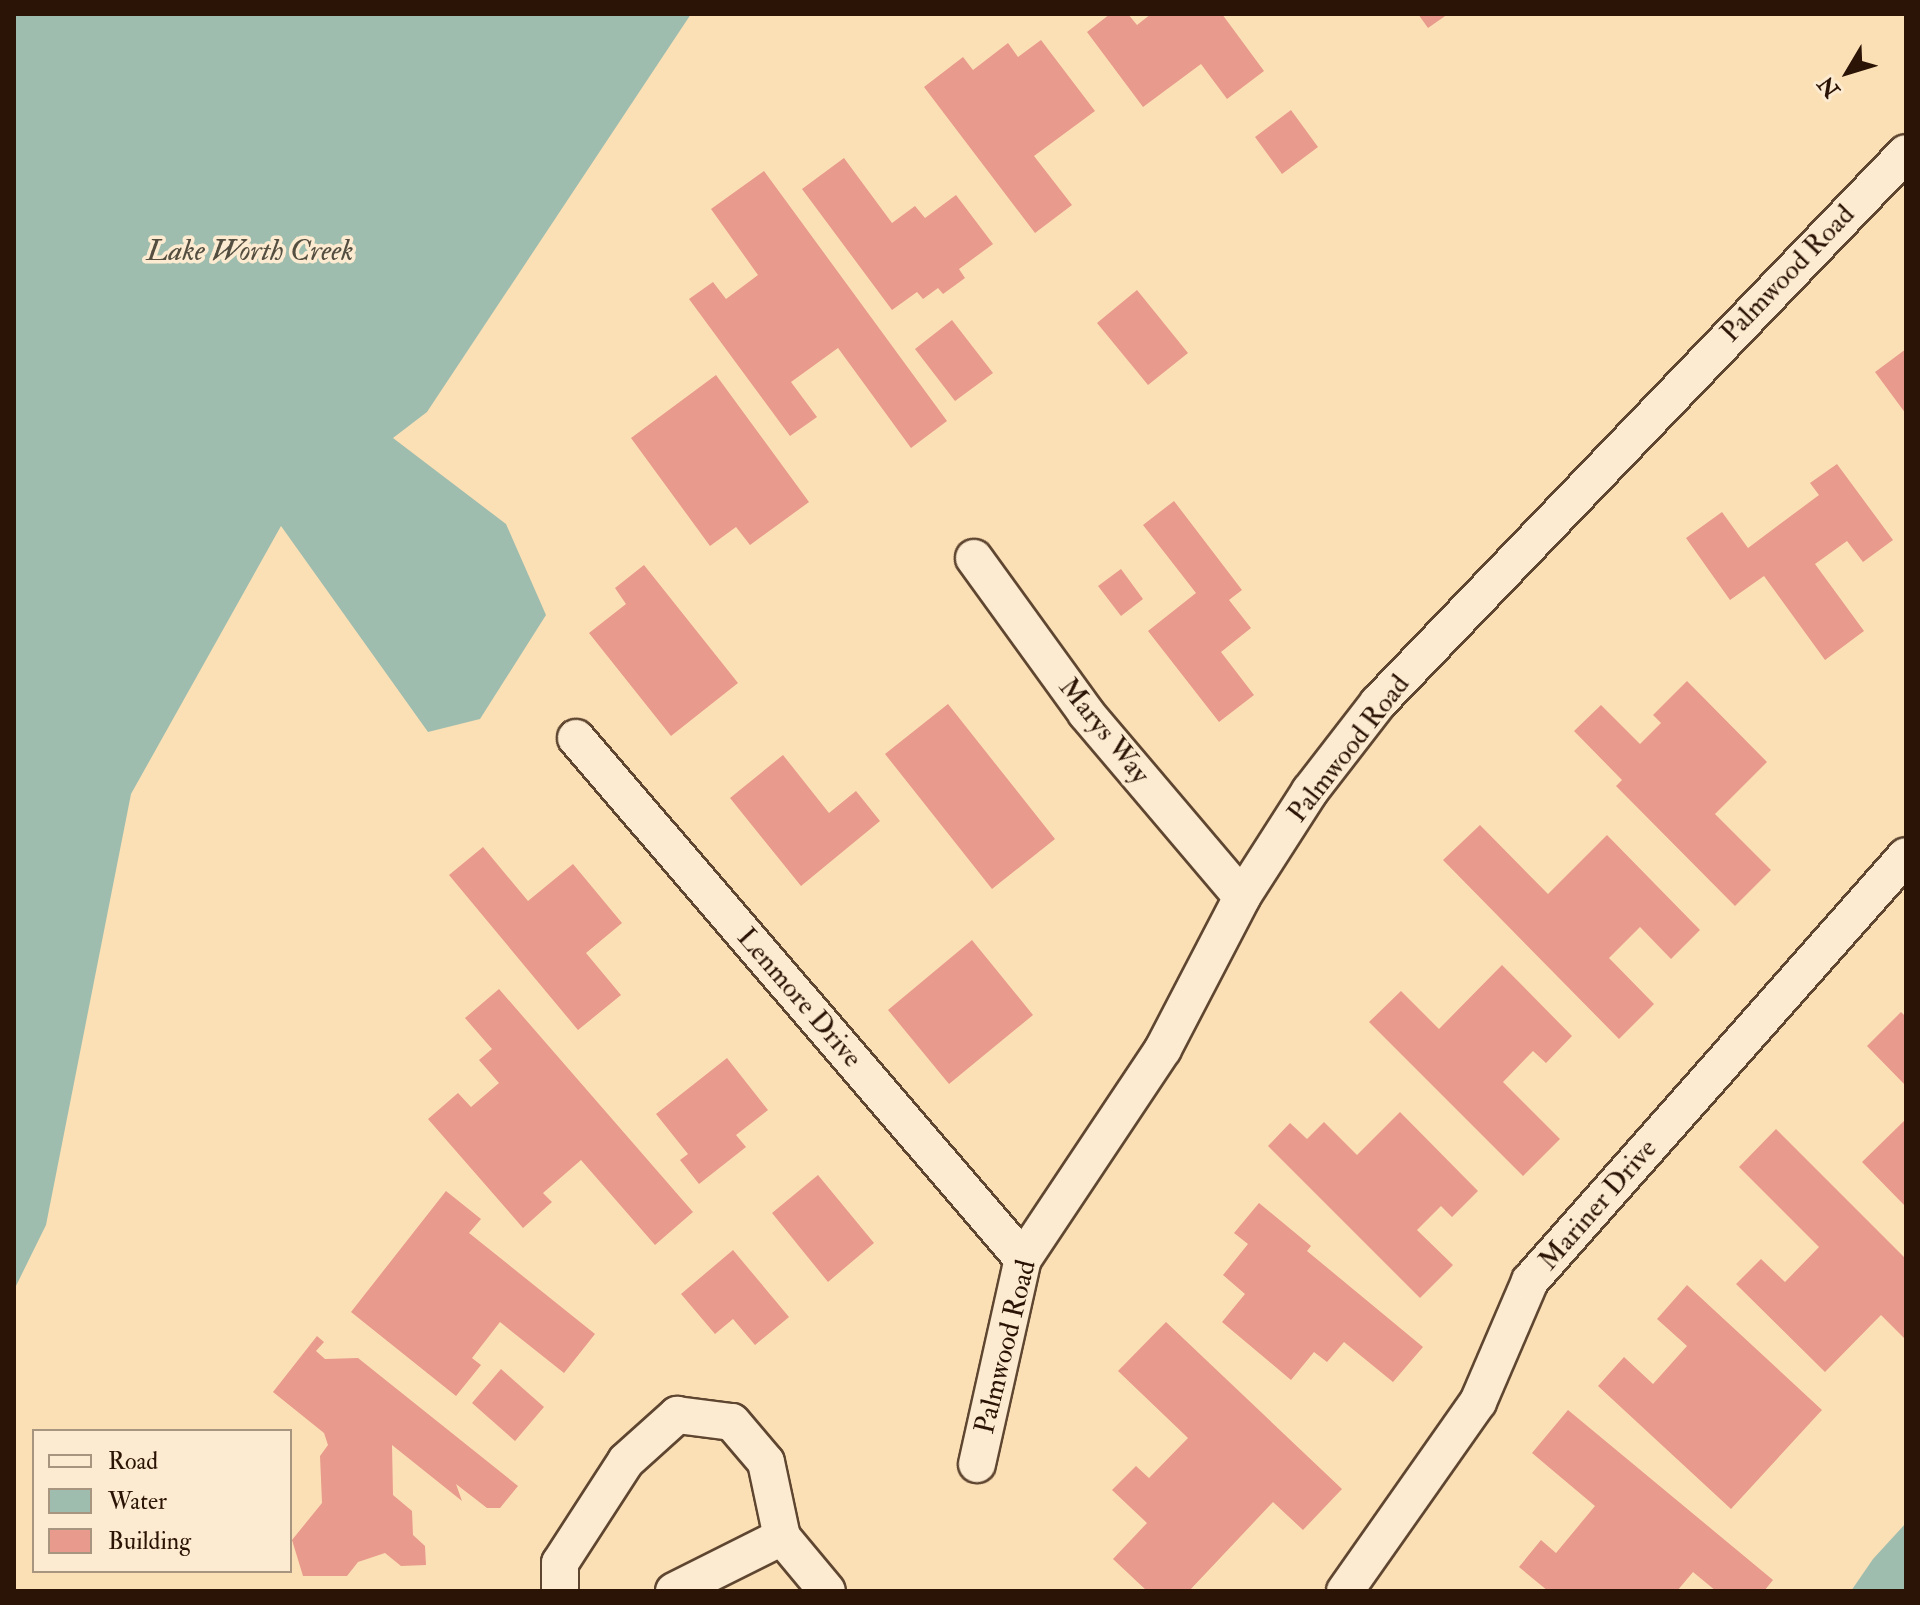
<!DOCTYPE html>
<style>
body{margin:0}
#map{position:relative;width:1920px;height:1605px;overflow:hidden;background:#fbe0b6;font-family:"IM FELL Double Pica",serif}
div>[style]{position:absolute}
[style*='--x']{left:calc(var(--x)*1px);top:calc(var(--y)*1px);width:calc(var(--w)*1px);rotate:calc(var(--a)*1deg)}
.water>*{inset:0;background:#9fbdae}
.building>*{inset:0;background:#e89a8c}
.roads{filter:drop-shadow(2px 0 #5f4631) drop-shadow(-2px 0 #5f4631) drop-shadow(0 2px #5f4631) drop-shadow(0 -2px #5f4631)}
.minor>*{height:36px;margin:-18px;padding:0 18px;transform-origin:18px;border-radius:18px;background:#fcebd0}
span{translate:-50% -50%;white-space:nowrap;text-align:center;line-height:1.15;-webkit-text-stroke:7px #fcebd0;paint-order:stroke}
.street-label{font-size:28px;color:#2b1305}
.water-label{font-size:30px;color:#544e40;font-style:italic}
.frame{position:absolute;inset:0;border:16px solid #2b1305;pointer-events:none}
.legend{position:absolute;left:32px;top:1429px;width:260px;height:144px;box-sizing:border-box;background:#fcebd0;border:2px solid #a8957f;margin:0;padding:10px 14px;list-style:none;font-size:24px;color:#2b1305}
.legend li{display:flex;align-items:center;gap:16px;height:40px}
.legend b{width:40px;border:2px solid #a8957f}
.north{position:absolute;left:1808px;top:32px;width:80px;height:80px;-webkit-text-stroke:6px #fcebd0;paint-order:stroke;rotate:232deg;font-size:22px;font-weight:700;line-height:32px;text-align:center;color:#2b1305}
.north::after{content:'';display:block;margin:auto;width:28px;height:36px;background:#2b1305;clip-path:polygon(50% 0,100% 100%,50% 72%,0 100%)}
</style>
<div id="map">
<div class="water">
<i style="clip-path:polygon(14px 14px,691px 14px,427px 412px,393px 438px,506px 524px,546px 615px,480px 719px,428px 732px,281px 526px,131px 794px,46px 1225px,14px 1290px)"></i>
<i style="clip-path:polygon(1906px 1523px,1906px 1591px,1851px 1591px,1873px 1559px)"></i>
</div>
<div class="building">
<i style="clip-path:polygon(1110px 14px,1128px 14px,1137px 25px,1151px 14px,1222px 14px,1264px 71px,1227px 99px,1201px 64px,1143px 107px,1087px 32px)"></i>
<i style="clip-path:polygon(1418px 14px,1448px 14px,1428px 28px)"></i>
<i style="clip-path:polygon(1041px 40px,1095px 111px,1034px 156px,1072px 205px,1035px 233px,924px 87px,963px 57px,973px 70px,1008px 43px,1018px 57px)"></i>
<i style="clip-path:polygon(1291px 110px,1318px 147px,1282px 174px,1255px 137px)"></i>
<i style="clip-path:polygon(844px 158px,892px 223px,915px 206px,925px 218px,956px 195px,993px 244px,959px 269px,965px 278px,943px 294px,938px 288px,923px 299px,917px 292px,892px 310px,802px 189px)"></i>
<i style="clip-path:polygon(764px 171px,947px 421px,911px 448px,838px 348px,791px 382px,817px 417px,790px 436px,689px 299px,713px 282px,726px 299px,758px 275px,711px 209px)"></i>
<i style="clip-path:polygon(1137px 290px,1188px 353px,1148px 385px,1097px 323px)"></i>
<i style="clip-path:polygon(952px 320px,993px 373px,955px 401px,915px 349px)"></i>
<i style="clip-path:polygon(1906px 349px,1906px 414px,1875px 372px)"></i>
<i style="clip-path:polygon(716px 375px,809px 502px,750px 545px,736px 527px,710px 546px,631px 438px)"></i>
<i style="clip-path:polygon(1837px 464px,1893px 540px,1863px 562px,1847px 541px,1815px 564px,1864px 631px,1825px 660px,1764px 576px,1730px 600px,1686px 538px,1722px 512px,1748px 548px,1819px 495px,1810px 483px)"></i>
<i style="clip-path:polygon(1174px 501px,1242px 590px,1229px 600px,1251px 628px,1221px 652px,1254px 695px,1219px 722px,1148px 631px,1196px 593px,1143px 525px)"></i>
<i style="clip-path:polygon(644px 565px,738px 683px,671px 736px,589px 633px,626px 604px,615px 588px)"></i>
<i style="clip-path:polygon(1121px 569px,1143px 599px,1121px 616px,1098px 586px)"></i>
<i style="clip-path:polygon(1687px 681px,1767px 762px,1715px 814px,1771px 870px,1735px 906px,1616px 786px,1622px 780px,1574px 731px,1601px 705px,1640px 744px,1661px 723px,1653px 715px)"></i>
<i style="clip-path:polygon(948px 704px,1055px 839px,992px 889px,885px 754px)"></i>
<i style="clip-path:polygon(783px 755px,829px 813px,856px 791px,880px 821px,801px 886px,730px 798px)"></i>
<i style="clip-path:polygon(1480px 825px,1548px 894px,1607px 835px,1700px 930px,1671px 959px,1640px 927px,1609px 958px,1654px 1004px,1619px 1039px,1443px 860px)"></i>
<i style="clip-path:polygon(483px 847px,528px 901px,573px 864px,622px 923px,586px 953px,621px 995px,578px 1030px,449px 875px)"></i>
<i style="clip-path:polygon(972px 940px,1033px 1015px,949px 1084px,888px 1010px)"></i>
<i style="clip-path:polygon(1502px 965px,1572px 1036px,1546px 1063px,1533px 1051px,1503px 1082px,1560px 1139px,1523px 1176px,1369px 1022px,1401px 991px,1439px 1029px)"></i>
<i style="clip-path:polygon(499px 989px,693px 1212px,655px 1245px,581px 1160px,543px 1193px,552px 1202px,523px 1228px,428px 1119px,458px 1093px,471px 1107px,499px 1083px,479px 1060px,492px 1049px,465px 1018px)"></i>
<i style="clip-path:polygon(1901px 1012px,1906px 1017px,1906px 1086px,1867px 1046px)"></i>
<i style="clip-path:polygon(727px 1058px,768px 1110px,736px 1135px,746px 1147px,699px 1184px,680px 1160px,688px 1154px,656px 1114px)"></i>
<i style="clip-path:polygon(1400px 1112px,1478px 1191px,1452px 1217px,1441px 1206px,1417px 1230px,1453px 1265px,1420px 1298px,1268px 1146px,1290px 1123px,1307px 1139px,1324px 1122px,1357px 1155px)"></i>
<i style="clip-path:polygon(1906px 1119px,1906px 1207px,1862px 1162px)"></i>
<i style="clip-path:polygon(1776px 1129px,1906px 1259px,1906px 1340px,1881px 1315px,1825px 1372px,1736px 1284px,1761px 1259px,1785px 1282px,1819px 1247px,1739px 1167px)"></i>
<i style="clip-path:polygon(818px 1175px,874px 1243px,828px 1282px,772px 1213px)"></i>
<i style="clip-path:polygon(446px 1191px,481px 1219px,469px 1233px,595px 1334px,564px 1373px,500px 1322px,472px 1358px,481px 1365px,456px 1396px,351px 1312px)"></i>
<i style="clip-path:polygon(1259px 1203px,1311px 1246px,1307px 1251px,1423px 1347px,1393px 1382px,1344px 1342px,1327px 1362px,1314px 1352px,1291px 1380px,1222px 1322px,1245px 1294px,1223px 1275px,1248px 1244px,1234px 1233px)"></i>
<i style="clip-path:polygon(733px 1250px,789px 1317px,755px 1345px,733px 1319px,715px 1334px,681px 1294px)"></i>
<i style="clip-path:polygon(1687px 1285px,1822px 1410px,1731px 1509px,1598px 1386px,1624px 1357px,1653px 1384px,1687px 1346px,1657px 1319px)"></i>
<i style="clip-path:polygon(1166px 1322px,1342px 1489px,1303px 1530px,1273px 1502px,1189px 1591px,1147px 1591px,1113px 1559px,1147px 1523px,1112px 1490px,1136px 1466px,1149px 1478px,1188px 1438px,1118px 1371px)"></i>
<i style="clip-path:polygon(317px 1336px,324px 1342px,316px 1351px,325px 1359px,358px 1358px,518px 1486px,500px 1508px,487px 1508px,456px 1484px,462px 1501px,392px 1445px,393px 1495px,412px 1511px,413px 1535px,425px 1546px,426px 1565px,401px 1566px,385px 1553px,358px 1562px,347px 1576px,303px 1576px,292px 1540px,322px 1503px,320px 1456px,328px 1445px,324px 1433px,273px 1392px)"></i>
<i style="clip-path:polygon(501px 1369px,544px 1407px,515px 1441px,472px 1403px)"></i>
<i style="clip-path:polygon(1568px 1410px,1773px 1580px,1764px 1591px,1716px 1591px,1693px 1572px,1677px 1591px,1548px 1591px,1519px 1567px,1541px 1540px,1556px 1553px,1595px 1506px,1532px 1453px)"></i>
</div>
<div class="roads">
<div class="minor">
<i style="--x:974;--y:558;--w:191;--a:54.1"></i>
<i style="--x:1086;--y:713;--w:241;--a:49.7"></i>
<i style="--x:576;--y:738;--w:686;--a:49.37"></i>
<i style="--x:977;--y:1464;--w:210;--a:-77.4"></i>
<i style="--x:1023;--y:1259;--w:252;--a:-56.3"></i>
<i style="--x:1163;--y:1049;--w:171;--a:-62.5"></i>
<i style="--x:1242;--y:897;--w:126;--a:-57.3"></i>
<i style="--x:1310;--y:791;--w:111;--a:-52.3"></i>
<i style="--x:1378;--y:703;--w:762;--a:-46.17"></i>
<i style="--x:560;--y:1591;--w:28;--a:-90"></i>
<i style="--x:560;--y:1563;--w:121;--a:-57.1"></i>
<i style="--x:626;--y:1461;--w:69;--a:-42"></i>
<i style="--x:677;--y:1415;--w:55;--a:7.3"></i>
<i style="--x:732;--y:1422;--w:52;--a:49.6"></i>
<i style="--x:766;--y:1462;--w:77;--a:78"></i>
<i style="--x:782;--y:1537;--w:70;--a:50.2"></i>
<i style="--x:674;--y:1591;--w:121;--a:-26.6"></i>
<i style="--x:1345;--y:1591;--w:231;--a:-54.9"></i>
<i style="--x:1478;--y:1402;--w:132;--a:-66.7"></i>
<i style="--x:1530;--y:1281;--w:567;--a:-48.5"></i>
</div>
</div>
<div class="street-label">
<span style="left:1788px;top:274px;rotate:-46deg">Palmwood Road</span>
<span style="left:1104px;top:731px;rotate:51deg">Marys Way</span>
<span style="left:1349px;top:749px;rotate:-52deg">Palmwood Road</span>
<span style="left:799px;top:998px;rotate:49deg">Lenmore Drive</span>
<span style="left:1598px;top:1205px;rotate:-49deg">Mariner Drive</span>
<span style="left:1006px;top:1347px;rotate:-76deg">Palmwood Road</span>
</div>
<div class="water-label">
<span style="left:250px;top:251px">Lake Worth Creek</span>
</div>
<div class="frame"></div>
<ul class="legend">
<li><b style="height:10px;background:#fcebd0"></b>Road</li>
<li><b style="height:22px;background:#9fbdae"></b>Water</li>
<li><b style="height:22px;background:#e89a8c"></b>Building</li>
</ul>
<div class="north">N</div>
</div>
